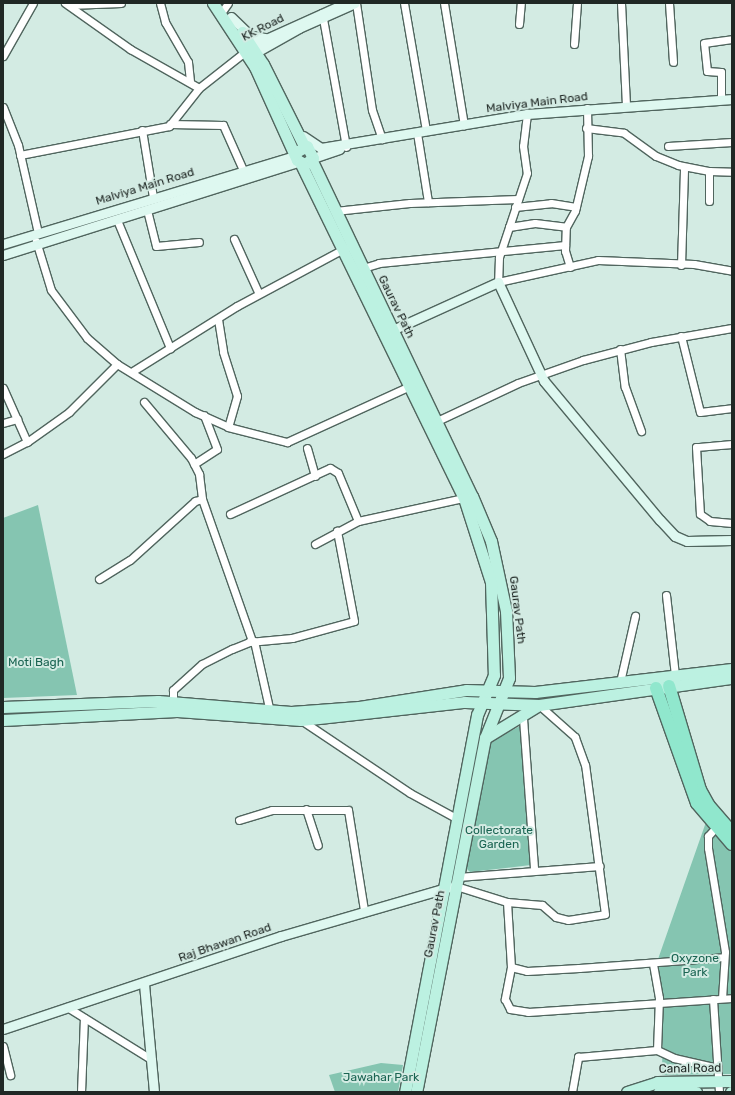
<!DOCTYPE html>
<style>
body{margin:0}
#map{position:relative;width:735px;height:1095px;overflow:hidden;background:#d3ebe3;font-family:Rubik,sans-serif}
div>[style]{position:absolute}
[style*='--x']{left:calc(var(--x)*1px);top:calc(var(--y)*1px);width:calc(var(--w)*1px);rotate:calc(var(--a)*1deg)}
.green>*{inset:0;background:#85c5b1}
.roads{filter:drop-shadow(1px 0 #50655e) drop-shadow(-1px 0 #50655e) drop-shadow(0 1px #50655e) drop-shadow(0 -1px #50655e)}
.street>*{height:7px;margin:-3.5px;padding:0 3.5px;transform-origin:3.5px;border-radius:3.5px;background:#fff}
.secondary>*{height:9px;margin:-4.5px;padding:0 4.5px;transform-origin:4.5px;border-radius:4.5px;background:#def8f0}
.primary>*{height:11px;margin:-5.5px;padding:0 5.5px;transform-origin:5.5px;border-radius:5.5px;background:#bcf1e1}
.highway>*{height:12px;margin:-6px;padding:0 6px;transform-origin:6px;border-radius:6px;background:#90e7cd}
span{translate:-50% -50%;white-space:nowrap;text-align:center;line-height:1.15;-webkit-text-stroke:4px #d3ebe3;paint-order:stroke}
.street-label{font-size:12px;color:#202825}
.park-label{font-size:12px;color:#1a6452}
.frame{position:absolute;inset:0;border:4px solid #202825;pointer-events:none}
</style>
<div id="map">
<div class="green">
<i style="clip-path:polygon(38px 505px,77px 695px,3px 698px,3px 518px)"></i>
<i style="clip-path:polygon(520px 726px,531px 865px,470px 872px,464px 866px,487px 743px)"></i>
<i style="clip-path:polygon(706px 822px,732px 852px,732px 1074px,662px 1075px,663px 1007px,657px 962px)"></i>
<i style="clip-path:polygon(381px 1063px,403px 1065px,398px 1092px,335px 1092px,329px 1075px)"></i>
</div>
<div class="roads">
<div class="street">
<i style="--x:65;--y:3;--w:80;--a:35.3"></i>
<i style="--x:130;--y:49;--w:79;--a:29.5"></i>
<i style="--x:160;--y:3;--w:20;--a:75"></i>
<i style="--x:165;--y:22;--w:46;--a:60.1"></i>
<i style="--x:188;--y:62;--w:20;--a:84"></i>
<i style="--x:356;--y:3;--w:108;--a:81.5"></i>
<i style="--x:372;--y:110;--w:31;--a:71"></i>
<i style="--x:404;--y:3;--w:130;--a:80.2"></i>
<i style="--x:444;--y:3;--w:124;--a:80.7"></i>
<i style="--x:621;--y:3;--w:102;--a:87.2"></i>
<i style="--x:669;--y:3;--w:59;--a:86.1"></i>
<i style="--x:69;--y:5;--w:52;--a:-2.2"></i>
<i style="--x:221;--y:13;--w:12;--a:-55"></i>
<i style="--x:322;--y:13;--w:136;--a:79.8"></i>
<i style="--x:519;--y:24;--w:21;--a:-85"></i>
<i style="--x:574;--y:44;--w:41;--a:-85.8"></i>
<i style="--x:3;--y:56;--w:61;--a:-60.5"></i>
<i style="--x:721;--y:99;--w:27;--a:-90"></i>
<i style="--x:721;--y:72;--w:14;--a:-176"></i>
<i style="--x:707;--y:71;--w:28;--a:-96"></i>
<i style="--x:704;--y:43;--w:28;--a:-8"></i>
<i style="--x:3;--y:107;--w:41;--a:68.5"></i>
<i style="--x:18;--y:145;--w:90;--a:77.2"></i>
<i style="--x:527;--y:114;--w:32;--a:97"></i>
<i style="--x:523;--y:146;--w:27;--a:82"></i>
<i style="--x:527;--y:173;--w:89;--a:108.4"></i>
<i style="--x:499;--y:257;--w:25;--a:92"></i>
<i style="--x:498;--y:282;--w:102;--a:-12.4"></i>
<i style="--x:598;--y:260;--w:96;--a:2.4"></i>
<i style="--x:694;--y:264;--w:39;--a:10"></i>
<i style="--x:170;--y:124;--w:53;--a:1.1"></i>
<i style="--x:223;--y:125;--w:49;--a:66"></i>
<i style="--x:586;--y:128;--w:38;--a:7"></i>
<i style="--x:624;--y:133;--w:39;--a:36"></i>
<i style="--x:656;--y:156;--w:24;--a:22"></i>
<i style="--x:678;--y:165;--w:32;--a:11"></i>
<i style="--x:142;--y:130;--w:68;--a:80.7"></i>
<i style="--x:417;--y:133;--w:70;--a:80.9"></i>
<i style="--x:668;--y:146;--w:64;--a:-3.6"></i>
<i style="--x:20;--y:155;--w:152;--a:-11"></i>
<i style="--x:169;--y:126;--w:48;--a:-51.7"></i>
<i style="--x:199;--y:88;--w:55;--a:-38.3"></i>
<i style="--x:709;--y:201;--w:30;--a:-90"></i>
<i style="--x:709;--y:171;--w:23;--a:2"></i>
<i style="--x:515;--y:207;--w:36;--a:-6"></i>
<i style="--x:551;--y:203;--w:25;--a:9"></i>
<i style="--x:147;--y:210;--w:37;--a:76"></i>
<i style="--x:156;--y:246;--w:43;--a:-5.3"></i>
<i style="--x:335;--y:211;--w:75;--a:-6.1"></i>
<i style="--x:410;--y:203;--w:108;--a:-2.1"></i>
<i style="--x:117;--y:220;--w:139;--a:67.5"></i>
<i style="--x:509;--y:227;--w:26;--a:-9"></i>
<i style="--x:535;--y:223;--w:31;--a:7"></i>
<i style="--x:234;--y:239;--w:60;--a:65.6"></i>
<i style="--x:36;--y:241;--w:51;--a:73"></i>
<i style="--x:51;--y:290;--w:60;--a:53.1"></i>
<i style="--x:87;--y:338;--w:40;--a:41"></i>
<i style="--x:117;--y:364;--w:92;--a:31.6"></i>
<i style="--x:195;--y:412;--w:36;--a:24"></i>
<i style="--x:228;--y:427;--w:61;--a:14.3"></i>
<i style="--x:287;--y:442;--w:135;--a:-24.5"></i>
<i style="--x:681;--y:265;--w:98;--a:-88.2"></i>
<i style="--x:570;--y:267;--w:17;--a:-107"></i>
<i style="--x:565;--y:251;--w:24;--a:-88"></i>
<i style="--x:566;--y:227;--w:18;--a:-61"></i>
<i style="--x:575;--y:211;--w:57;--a:-76.7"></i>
<i style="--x:588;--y:156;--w:48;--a:-91.2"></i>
<i style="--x:363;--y:268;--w:17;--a:-17"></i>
<i style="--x:379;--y:263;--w:187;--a:-5.5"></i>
<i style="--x:218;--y:319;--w:33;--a:81"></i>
<i style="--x:223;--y:352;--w:46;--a:72.3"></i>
<i style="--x:237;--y:396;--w:32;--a:106"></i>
<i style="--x:681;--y:336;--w:78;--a:76"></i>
<i style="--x:700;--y:412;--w:32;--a:-7"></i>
<i style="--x:620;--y:349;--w:38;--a:83"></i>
<i style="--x:625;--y:387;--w:47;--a:70"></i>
<i style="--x:133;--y:371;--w:123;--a:-32"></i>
<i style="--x:237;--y:306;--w:123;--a:-28.2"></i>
<i style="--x:3;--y:388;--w:59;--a:66"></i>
<i style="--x:144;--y:402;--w:73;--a:50"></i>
<i style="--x:191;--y:458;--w:18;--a:63"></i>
<i style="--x:199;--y:474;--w:25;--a:83"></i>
<i style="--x:202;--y:499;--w:151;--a:70.6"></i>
<i style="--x:437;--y:421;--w:89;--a:-25.1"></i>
<i style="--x:518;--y:383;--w:69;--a:-19.5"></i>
<i style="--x:583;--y:360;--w:70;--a:-14.8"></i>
<i style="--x:651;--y:342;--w:82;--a:-9.8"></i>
<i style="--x:3;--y:423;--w:15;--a:-16"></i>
<i style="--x:732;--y:444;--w:36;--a:175"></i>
<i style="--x:696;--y:447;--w:67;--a:86.6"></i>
<i style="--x:700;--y:514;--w:12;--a:35"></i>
<i style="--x:710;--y:521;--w:22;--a:5"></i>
<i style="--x:307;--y:448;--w:29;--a:74"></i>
<i style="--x:3;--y:454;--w:27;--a:-27"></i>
<i style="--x:27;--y:442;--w:52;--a:-35.5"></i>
<i style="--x:69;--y:412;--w:68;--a:-45"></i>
<i style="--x:194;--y:464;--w:27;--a:-33"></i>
<i style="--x:217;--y:449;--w:36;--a:-111"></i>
<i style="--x:230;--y:514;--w:110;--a:-24.7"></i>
<i style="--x:330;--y:468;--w:9;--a:32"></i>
<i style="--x:338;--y:473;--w:52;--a:67.4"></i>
<i style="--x:315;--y:544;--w:49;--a:-28.1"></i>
<i style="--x:358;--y:521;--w:113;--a:-12.3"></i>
<i style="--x:99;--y:579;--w:36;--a:-32"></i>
<i style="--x:130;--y:560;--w:88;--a:-42.2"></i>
<i style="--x:195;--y:501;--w:7;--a:-16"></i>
<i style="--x:666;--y:595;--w:81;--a:83.6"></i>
<i style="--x:254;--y:641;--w:73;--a:77.3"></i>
<i style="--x:620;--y:682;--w:68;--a:-77.2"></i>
<i style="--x:173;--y:703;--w:13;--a:-90"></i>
<i style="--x:173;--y:690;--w:39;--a:-42"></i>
<i style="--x:202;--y:664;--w:34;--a:-27"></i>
<i style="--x:232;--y:649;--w:18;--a:-22"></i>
<i style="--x:249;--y:642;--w:43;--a:-5.3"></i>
<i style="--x:292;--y:638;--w:64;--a:-15.3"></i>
<i style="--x:354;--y:621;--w:92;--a:-100.7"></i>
<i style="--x:523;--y:718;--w:151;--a:85.8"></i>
<i style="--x:301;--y:720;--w:131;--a:33.8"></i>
<i style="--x:410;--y:793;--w:52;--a:28.5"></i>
<i style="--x:306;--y:809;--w:38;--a:72"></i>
<i style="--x:239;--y:820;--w:34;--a:-17"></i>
<i style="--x:272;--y:810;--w:76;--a:0"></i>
<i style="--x:348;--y:810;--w:101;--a:80.9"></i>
<i style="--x:718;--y:825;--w:15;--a:132"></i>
<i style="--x:708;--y:836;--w:12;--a:90"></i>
<i style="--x:708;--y:848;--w:105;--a:80.7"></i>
<i style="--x:725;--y:952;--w:46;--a:93.7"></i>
<i style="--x:458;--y:877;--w:142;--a:-4.4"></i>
<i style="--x:456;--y:886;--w:53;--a:17.4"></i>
<i style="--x:507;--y:902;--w:35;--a:5"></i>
<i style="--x:542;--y:905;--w:18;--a:41"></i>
<i style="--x:556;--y:917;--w:12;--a:14"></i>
<i style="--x:568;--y:920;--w:37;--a:-9"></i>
<i style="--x:605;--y:914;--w:150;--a:-97.6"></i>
<i style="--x:585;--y:765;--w:30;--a:-110"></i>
<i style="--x:575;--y:737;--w:48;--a:-138.4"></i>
<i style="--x:507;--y:902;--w:65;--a:86.5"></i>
<i style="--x:511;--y:967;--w:33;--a:101"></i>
<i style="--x:505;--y:999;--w:11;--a:63"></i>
<i style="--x:510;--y:1009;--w:18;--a:9"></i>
<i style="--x:528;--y:1012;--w:204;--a:-3.9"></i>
<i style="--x:653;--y:964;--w:35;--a:80"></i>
<i style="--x:659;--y:998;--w:52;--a:92.2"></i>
<i style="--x:511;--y:967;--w:16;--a:14"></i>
<i style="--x:527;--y:971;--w:52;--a:-3.3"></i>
<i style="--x:579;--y:968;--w:145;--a:-4.3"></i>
<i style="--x:713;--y:999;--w:93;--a:86.3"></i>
<i style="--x:67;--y:1007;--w:100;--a:31.9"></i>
<i style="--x:3;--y:1046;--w:30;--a:76"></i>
<i style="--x:81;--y:1092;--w:74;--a:-87.7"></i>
<i style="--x:572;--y:1092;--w:36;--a:-80"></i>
<i style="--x:578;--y:1057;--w:79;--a:-5.1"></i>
<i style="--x:657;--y:1050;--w:19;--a:25"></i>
<i style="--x:674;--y:1058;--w:45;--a:12.8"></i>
</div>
<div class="secondary">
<i style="--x:231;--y:17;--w:28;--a:44"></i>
<i style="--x:251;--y:36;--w:14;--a:8"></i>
<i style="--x:246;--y:48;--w:110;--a:-24.2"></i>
<i style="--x:251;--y:55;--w:55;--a:-29.4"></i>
<i style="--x:299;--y:28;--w:61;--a:-24.1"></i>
<i style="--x:303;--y:136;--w:22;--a:34"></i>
<i style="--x:321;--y:148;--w:209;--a:-9.4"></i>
<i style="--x:527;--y:114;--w:206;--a:-4.2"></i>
<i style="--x:313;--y:158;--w:28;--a:-19"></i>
<i style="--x:3;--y:244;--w:301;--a:-16.8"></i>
<i style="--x:3;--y:255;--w:309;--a:-17.5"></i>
<i style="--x:388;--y:332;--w:121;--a:-24.4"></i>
<i style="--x:498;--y:282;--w:109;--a:65.1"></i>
<i style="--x:544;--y:381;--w:181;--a:50.2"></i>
<i style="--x:660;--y:520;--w:22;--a:47"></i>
<i style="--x:675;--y:536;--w:13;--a:23"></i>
<i style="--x:687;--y:541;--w:45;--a:-1.3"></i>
<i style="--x:144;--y:984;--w:108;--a:84.7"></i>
<i style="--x:3;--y:1029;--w:293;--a:-18.5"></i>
<i style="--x:281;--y:936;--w:176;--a:-16.2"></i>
</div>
<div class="primary">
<i style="--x:213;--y:3;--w:77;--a:56.7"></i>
<i style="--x:255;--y:67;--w:102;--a:65.7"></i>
<i style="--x:297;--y:160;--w:9;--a:27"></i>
<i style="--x:305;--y:164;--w:10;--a:-37"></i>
<i style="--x:313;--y:158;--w:13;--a:-117"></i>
<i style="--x:307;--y:146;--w:13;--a:151"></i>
<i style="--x:242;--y:32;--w:38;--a:57"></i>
<i style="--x:263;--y:64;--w:92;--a:63.4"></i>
<i style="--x:312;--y:161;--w:371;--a:64.5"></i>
<i style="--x:472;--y:496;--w:49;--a:67.1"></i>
<i style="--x:491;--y:541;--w:72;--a:77.9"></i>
<i style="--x:506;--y:611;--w:67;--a:87.4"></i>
<i style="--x:509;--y:678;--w:65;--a:111.8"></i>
<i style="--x:485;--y:738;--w:361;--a:101"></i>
<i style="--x:301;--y:164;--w:372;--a:64"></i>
<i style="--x:464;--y:498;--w:88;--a:72.2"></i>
<i style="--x:491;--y:582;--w:93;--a:88.2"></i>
<i style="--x:494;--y:675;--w:43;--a:113"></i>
<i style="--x:477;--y:715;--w:384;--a:100.8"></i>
<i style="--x:3;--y:707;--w:155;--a:-2.2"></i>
<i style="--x:158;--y:701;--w:133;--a:4.7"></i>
<i style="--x:291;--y:712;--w:68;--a:-4.2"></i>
<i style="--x:359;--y:707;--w:108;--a:-9"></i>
<i style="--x:466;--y:690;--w:69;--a:1.7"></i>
<i style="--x:535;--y:692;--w:198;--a:-6.7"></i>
<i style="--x:3;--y:720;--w:174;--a:-3"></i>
<i style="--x:177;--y:711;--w:124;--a:4.2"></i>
<i style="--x:301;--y:720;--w:165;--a:-6.3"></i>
<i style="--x:465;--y:702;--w:74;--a:2.3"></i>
<i style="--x:539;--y:705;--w:195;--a:-8"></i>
<i style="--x:485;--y:738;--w:63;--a:-31.4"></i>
<i style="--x:627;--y:1092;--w:32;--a:-18"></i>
<i style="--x:657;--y:1082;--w:75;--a:-0.8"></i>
<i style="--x:659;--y:1092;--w:37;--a:0"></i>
<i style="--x:731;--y:1092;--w:1;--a:0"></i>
</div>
<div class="highway">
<i style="--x:669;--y:686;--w:109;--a:73.4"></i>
<i style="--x:700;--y:790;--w:18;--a:61"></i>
<i style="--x:709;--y:806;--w:35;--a:49"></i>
<i style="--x:656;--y:688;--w:122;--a:70.4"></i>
<i style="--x:697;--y:803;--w:54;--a:49.5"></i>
</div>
</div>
<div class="street-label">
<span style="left:263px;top:28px;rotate:-27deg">KK Road</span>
<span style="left:537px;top:103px;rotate:-7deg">Malviya Main Road</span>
<span style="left:145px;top:187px;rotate:-17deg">Malviya Main Road</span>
<span style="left:396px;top:307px;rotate:64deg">Gaurav Path</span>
<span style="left:517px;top:610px;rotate:83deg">Gaurav Path</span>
<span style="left:435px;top:924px;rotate:-79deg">Gaurav Path</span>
<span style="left:225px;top:943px;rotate:-19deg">Raj Bhawan Road</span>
<span style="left:690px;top:1069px;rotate:-1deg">Canal Road</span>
</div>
<div class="park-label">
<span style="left:36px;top:663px">Moti Bagh</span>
<span style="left:499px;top:838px">Collectorate<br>Garden</span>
<span style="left:695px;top:966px">Oxyzone<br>Park</span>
<span style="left:381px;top:1078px">Jawahar Park</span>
</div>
<div class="frame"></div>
</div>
